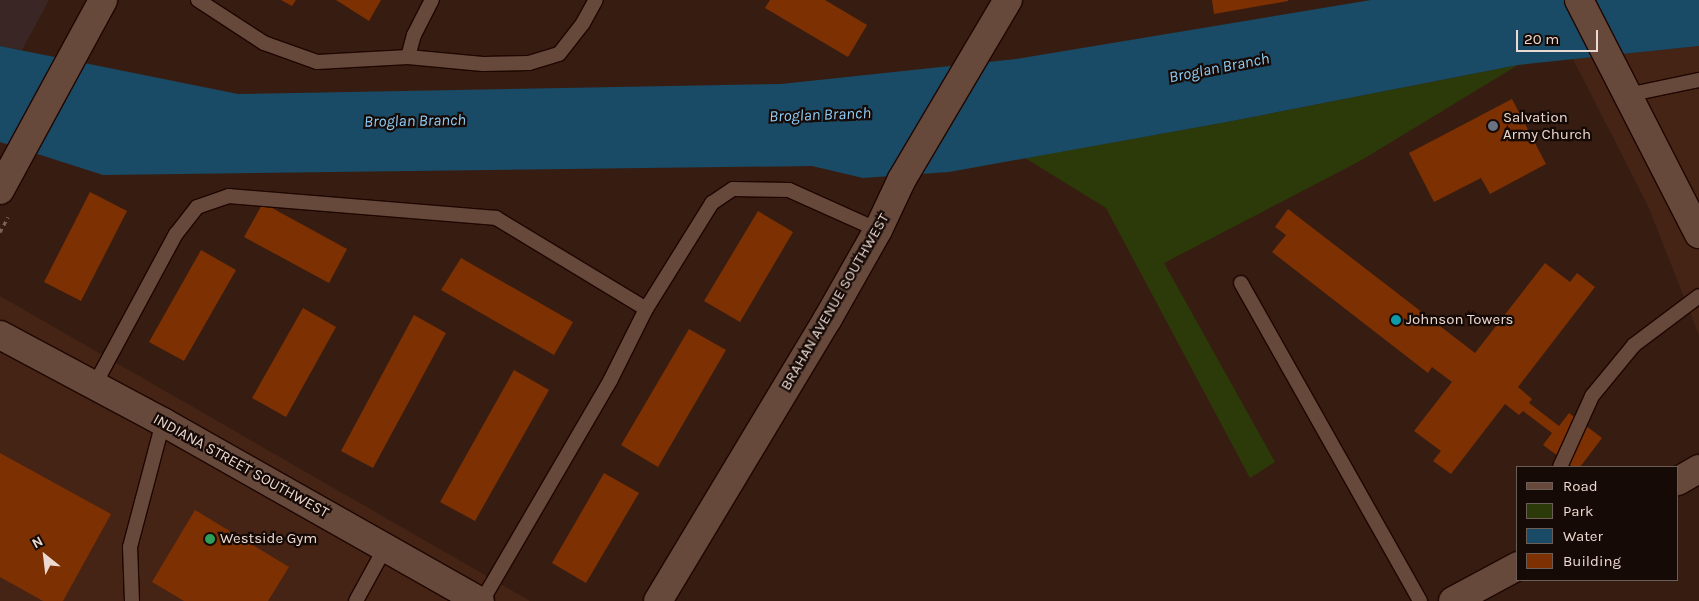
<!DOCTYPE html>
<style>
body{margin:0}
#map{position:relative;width:1699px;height:601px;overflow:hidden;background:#371d11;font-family:Karla,sans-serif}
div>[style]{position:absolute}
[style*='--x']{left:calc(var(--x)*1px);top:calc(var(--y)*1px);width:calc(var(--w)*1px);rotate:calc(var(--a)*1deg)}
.built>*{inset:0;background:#462415}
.industrial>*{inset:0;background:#3a2625}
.green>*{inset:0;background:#2b3a08}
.water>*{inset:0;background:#194a66}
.building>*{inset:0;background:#7d3002}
.path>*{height:3px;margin-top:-1.5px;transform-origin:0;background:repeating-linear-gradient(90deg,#7b6359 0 4px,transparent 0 8px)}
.roads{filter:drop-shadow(1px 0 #1e0600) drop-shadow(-1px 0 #1e0600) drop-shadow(0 1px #1e0600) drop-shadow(0 -1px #1e0600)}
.lane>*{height:14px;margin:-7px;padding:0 7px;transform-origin:7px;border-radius:7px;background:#67493c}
.street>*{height:28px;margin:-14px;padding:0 14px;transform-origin:14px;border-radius:14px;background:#67493c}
.secondary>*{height:28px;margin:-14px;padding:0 14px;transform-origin:14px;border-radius:14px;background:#67493c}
.dots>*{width:14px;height:14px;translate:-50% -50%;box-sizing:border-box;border:2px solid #160a06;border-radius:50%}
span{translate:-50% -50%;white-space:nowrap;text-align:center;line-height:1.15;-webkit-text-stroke:4.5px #160a06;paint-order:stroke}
.poi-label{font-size:15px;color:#ecd9d1}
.left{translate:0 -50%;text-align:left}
.street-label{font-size:15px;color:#ecd9d1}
.water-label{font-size:16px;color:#8dcef9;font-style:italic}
.legend{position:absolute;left:1516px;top:466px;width:162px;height:115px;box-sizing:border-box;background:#160a06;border:1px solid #6c5d57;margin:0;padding:6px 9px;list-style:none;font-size:15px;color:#ecd9d1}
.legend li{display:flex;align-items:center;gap:10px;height:25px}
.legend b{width:25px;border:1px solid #6c5d57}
.north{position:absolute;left:20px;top:531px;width:50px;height:50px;-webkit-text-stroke:4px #160a06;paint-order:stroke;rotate:331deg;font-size:14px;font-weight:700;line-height:20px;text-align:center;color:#ecd9d1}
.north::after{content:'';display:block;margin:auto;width:18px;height:22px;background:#ecd9d1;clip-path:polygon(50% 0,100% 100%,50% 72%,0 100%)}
.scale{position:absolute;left:1516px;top:30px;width:82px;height:22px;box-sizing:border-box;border:2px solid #ecd9d1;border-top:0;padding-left:6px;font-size:15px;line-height:18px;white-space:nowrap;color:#ecd9d1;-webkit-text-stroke:4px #160a06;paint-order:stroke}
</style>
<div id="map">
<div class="built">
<i style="clip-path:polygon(1699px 46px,1699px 335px,1648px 206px,1573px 59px)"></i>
<i style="clip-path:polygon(0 296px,219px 422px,530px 601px,0 601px)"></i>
</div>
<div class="industrial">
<i style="clip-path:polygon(0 0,49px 0,22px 50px,0 46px)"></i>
</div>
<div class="green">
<i style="clip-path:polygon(1518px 65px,1360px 161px,1164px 263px,1275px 462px,1250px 478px,1106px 208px,1025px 158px,1227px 122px)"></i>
</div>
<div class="water">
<i style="clip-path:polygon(1371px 0,1699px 0,1699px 46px,1518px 65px,1227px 122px,949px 172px,863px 178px,812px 166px,103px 175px,0 142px,0 46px,238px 94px,781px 84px,1016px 59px)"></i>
</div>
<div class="building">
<i style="clip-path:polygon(281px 0,296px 0,292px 6px)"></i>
<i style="clip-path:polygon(336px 0,381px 0,369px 21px)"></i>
<i style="clip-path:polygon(770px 0,825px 0,867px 25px,848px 57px,765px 8px)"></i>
<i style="clip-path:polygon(1212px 0,1288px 0,1288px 1px,1214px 14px)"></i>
<i style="clip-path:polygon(1512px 99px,1546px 164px,1490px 194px,1481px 178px,1434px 202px,1409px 153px)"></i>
<i style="clip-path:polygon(90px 192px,127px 211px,81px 301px,44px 282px)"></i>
<i style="clip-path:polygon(263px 203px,347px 249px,329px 283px,244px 237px)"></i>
<i style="clip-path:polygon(1288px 209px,1475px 353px,1545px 263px,1570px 282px,1577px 273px,1595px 287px,1518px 387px,1532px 399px,1529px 403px,1559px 426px,1569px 413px,1602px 438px,1580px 467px,1573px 467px,1543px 445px,1552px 433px,1523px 411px,1519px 415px,1505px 404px,1451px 474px,1433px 461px,1441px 451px,1414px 431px,1452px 382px,1432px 367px,1428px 373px,1272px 252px,1286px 235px,1275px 227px)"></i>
<i style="clip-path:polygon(758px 211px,793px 232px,740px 322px,704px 301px)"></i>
<i style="clip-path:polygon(201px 250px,236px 270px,184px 361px,149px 342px)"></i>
<i style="clip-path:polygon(461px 258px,573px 322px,554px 355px,441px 290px)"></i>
<i style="clip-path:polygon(303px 308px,336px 327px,286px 417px,252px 398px)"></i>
<i style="clip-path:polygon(414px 315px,446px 333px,373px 468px,341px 451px)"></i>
<i style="clip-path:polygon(689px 329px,726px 350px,658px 467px,621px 445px)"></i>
<i style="clip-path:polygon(514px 370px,549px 390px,475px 521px,440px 502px)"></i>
<i style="clip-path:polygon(0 453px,111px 514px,63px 601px,43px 601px,0 577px)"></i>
<i style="clip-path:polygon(604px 473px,639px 493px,586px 583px,552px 563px)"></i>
<i style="clip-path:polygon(195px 510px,289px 567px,268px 601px,184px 601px,152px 582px)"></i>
</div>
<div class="path">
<i style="--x:0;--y:232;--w:17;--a:-62"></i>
</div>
<div class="roads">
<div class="lane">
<i style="--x:198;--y:0;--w:79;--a:33.1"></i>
<i style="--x:264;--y:43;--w:56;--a:19.7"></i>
<i style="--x:317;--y:62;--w:91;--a:-3.1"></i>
<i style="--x:408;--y:57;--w:75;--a:5.3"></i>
<i style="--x:483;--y:64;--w:46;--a:-1.2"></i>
<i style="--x:529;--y:63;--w:31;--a:-17"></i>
<i style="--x:559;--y:54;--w:39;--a:-52"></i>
<i style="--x:583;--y:23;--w:26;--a:-61"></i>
<i style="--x:408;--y:57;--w:23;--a:-75"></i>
<i style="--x:414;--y:35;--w:39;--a:-63"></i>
<i style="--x:1627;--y:95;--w:74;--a:-11.8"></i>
<i style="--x:1241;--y:283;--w:365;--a:60.6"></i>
<i style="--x:94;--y:386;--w:173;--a:-61.7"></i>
<i style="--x:176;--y:234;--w:34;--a:-52"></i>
<i style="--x:197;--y:207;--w:34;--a:-19"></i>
<i style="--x:229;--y:196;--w:268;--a:4.7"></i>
<i style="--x:496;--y:218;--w:175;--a:31.2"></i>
<i style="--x:1560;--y:467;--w:78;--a:-65.7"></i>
<i style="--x:1592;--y:396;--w:66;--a:-50.5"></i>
<i style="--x:1634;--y:345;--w:81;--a:-37"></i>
<i style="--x:132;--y:601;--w:54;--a:-92.1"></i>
<i style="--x:130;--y:547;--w:129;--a:-75.2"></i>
<i style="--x:356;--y:601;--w:60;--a:-61.3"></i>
<i style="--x:482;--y:601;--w:255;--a:-59.8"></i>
<i style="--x:610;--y:381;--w:80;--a:-63.4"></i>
<i style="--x:646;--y:309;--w:125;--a:-58.1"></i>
<i style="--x:712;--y:203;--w:25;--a:-34"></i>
<i style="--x:733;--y:189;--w:56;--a:1"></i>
<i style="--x:789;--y:190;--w:98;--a:24.2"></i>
</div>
<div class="street">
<i style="--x:0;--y:335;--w:185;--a:28.1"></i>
<i style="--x:163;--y:422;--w:364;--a:29.5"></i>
<i style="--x:1678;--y:481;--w:24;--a:-30"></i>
<i style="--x:658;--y:601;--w:328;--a:-59"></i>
<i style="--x:827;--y:320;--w:103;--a:-60.5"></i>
<i style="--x:878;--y:230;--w:56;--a:-64.8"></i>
<i style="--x:902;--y:179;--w:208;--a:-59.4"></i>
<i style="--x:1453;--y:601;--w:74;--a:-28.3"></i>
</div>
<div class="secondary">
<i style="--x:1579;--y:0;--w:263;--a:62.9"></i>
<i style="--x:0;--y:190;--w:216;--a:-61.5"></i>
</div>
</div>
<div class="dots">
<i style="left:1493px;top:126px;background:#6b7280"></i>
<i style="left:1396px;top:320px;background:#0f9aa8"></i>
<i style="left:210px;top:539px;background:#2e9e5b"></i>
</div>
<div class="poi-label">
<span class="left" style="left:1503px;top:126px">Salvation<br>Army Church</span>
<span class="left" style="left:1406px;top:320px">Johnson Towers</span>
<span class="left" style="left:220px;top:539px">Westside Gym</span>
</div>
<div class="street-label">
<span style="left:835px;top:302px;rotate:-60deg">BRAHAN AVENUE SOUTHWEST</span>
<span style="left:241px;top:466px;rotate:29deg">INDIANA STREET SOUTHWEST</span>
</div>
<div class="water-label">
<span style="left:1219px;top:68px;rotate:-11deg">Broglan Branch</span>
<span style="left:820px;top:115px;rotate:-2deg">Broglan Branch</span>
<span style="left:415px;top:121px;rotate:-1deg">Broglan Branch</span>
</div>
<ul class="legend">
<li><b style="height:6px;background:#67493c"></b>Road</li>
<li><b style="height:14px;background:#2b3a08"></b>Park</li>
<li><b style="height:14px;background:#194a66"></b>Water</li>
<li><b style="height:14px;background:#7d3002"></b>Building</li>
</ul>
<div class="north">N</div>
<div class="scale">20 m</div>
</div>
